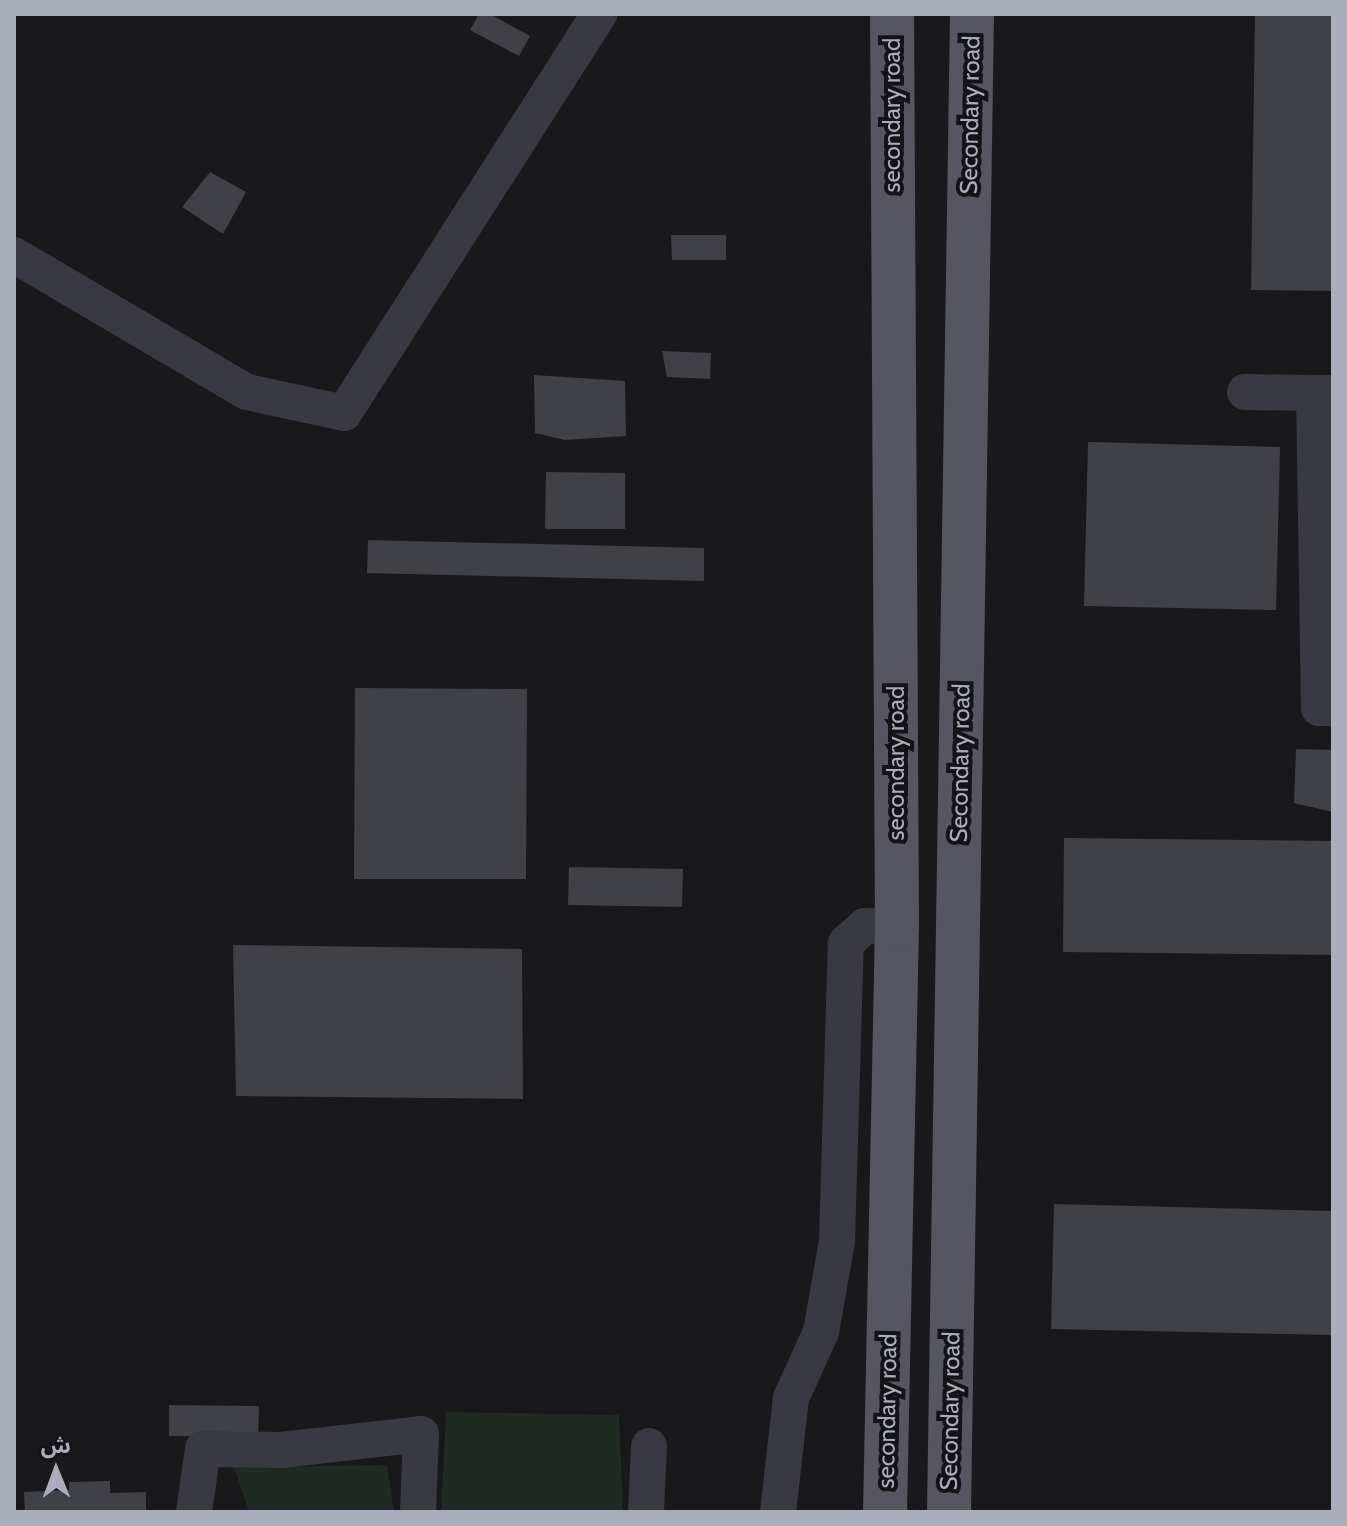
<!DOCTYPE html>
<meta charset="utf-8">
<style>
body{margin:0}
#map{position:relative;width:1347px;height:1526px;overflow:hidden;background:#19191b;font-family:Cabin,"Noto Sans Arabic",sans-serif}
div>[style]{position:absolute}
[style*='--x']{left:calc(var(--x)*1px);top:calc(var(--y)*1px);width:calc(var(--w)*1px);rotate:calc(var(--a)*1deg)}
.green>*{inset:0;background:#202a22}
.building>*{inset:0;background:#404146}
.minor>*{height:36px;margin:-18px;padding:0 18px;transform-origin:18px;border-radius:18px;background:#393a41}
.major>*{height:44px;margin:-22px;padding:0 22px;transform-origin:22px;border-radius:22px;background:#555660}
span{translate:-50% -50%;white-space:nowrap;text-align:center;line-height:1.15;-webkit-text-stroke:8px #141416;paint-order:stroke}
.street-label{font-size:24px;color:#aaaebc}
.frame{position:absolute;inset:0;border:16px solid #aaaebc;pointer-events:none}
.north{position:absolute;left:16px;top:1430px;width:80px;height:80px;-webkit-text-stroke:6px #141416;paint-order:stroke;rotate:359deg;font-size:22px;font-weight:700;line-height:32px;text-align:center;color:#aaaebc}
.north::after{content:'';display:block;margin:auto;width:28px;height:36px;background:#aaaebc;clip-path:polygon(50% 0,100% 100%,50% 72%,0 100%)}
</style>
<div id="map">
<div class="green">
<i style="clip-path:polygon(446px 1412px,619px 1415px,623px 1512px,441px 1512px)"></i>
<i style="clip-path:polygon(387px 1465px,394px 1512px,249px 1512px,234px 1467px)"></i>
</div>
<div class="building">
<i style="clip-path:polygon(479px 14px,490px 14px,530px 36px,519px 56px,470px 30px)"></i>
<i style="clip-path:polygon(1255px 14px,1333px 14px,1333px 291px,1251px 290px)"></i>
<i style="clip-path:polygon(210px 172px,246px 192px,223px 234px,182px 207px)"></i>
<i style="clip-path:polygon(671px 235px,726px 235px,726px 260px,672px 260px)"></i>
<i style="clip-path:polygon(662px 351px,711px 353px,710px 379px,667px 377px)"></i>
<i style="clip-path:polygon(534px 375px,625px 381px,626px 436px,565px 440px,535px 433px)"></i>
<i style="clip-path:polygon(1088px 442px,1280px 447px,1276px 610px,1084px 606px)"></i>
<i style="clip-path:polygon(546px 472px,625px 473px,625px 529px,545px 529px)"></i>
<i style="clip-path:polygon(368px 540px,704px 548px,704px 581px,367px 573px)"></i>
<i style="clip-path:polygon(355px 688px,527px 689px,526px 879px,354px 879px)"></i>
<i style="clip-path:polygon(1296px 749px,1333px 750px,1333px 812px,1294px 803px)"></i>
<i style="clip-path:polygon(1064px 838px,1333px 841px,1333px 955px,1063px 952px)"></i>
<i style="clip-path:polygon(569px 867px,683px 869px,682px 907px,568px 905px)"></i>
<i style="clip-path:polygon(233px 945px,522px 949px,523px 1099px,236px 1096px)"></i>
<i style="clip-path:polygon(1054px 1204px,1333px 1211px,1333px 1335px,1051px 1329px)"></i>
<i style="clip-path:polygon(169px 1405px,259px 1406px,258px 1437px,169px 1436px)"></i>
<i style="clip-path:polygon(110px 1481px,110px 1493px,146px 1492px,146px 1512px,25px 1512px,24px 1492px,69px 1490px,69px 1482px)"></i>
</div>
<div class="minor">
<i style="--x:14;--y:255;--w:270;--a:30.5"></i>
<i style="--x:247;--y:392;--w:99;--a:12.2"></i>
<i style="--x:344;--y:413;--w:474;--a:-57.4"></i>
<i style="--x:1245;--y:392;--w:69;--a:0.8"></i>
<i style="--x:1333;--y:393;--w:19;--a:180"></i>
<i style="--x:1314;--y:393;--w:315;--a:89.1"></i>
<i style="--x:1319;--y:708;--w:14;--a:0"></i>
<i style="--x:194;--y:1512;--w:64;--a:-81.9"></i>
<i style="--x:203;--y:1449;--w:78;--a:0.7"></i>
<i style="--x:281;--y:1450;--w:141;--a:-6.5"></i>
<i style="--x:421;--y:1434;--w:78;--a:92.2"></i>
<i style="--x:646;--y:1512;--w:66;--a:-87.4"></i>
<i style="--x:778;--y:1512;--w:115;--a:-83.5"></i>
<i style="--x:791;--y:1398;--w:72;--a:-65.6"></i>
<i style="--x:821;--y:1332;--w:92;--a:-80"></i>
<i style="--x:837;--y:1241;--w:298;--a:-88.3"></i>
<i style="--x:846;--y:943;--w:25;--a:-42"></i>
<i style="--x:865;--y:926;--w:32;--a:0"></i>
</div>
<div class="major">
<i style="--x:885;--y:1512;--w:586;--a:-88.83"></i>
<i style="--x:897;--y:926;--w:912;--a:-90.31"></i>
<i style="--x:949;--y:1512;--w:1498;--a:-89.12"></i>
</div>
<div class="street-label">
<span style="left:892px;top:115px;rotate:-90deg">secondary road</span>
<span style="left:970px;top:115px;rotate:-89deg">Secondary road</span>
<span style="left:896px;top:763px;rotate:-90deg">secondary road</span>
<span style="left:960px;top:763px;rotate:-89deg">Secondary road</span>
<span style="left:887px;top:1411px;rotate:-89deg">secondary road</span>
<span style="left:950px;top:1411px;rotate:-89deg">Secondary road</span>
</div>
<div class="frame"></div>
<div class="north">ش</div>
</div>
